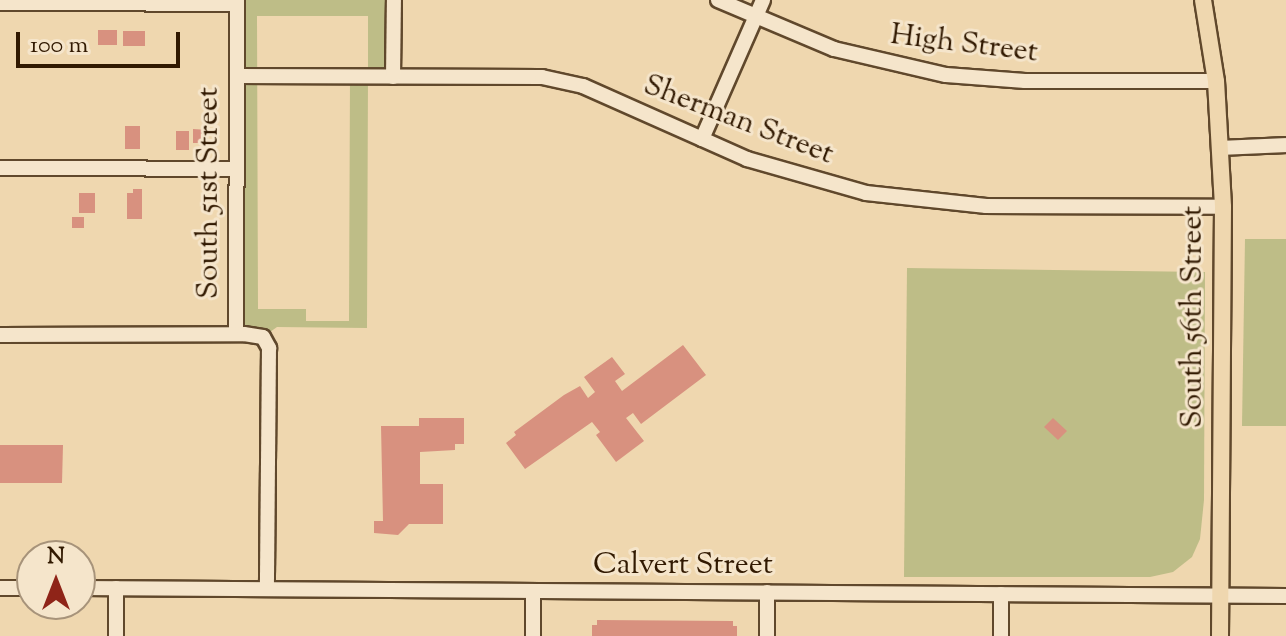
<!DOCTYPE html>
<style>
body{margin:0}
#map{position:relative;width:1286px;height:636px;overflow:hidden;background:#efd7af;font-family:"Sorts Mill Goudy",serif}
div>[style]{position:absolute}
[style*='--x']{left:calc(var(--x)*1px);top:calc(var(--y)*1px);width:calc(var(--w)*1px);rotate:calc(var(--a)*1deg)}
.green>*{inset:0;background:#bebd87}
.building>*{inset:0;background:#d8917f}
.roads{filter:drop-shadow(2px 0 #60482c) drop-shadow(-2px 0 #60482c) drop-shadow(0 2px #60482c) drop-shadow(0 -2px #60482c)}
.minor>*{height:14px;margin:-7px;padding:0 7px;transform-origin:7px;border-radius:7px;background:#f5e5cb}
.major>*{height:16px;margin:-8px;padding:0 8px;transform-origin:8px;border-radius:8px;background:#efd7af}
span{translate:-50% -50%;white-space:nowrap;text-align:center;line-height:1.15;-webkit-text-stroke:6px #f5e5cb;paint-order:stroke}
.street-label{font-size:30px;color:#311901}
.north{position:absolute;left:16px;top:540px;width:80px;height:80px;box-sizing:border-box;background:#f5e5cb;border:2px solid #a7937a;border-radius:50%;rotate:0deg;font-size:22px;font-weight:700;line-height:32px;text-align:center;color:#311901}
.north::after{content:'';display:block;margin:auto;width:28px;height:36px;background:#8f2418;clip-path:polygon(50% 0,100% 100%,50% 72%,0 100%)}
.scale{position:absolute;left:16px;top:32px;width:164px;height:36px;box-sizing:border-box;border:4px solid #311901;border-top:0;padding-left:10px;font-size:24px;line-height:28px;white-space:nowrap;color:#311901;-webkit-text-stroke:6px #f5e5cb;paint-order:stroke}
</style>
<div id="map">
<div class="green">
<i style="clip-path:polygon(evenodd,237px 0,394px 0,393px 77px,368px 77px,367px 328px,277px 327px,263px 337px,236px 334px,237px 0,257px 16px,368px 16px,368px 76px,350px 76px,349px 321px,306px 321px,306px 309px,258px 309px,257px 16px)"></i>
<i style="clip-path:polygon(1245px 239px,1286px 239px,1286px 426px,1242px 426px)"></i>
<i style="clip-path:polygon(907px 268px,1205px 272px,1204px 500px,1200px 539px,1192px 557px,1173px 572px,1150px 577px,904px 577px)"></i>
</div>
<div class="building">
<i style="clip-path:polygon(98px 30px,117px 30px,117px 45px,98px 45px)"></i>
<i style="clip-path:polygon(123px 31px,145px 31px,145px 46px,123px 46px)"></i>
<i style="clip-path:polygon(125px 126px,140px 126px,140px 149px,125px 149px)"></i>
<i style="clip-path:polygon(193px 129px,208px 130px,208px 143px,193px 143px)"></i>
<i style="clip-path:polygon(176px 131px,189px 131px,189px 150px,176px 150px)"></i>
<i style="clip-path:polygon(133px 189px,142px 189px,142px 219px,127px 219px,127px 193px,133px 193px)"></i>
<i style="clip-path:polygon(79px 193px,95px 193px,95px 213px,79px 213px)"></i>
<i style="clip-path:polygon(72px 217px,84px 217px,84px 228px,72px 228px)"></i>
<i style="clip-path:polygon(683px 345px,706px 375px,641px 424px,633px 413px,626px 418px,644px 441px,616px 462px,596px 435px,600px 432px,592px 422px,525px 469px,506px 443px,516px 435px,514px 432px,564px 395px,580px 386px,588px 398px,595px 392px,584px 377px,612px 357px,625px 374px,615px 381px,622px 391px)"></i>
<i style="clip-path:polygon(419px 418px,464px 418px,464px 444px,455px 444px,455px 450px,420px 452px,420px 484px,443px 484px,443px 524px,409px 524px,398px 535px,374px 533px,374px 521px,383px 521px,381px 426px,419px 426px)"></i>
<i style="clip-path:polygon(1053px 418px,1067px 431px,1058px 440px,1044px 427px)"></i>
<i style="clip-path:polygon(0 445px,63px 445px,62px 483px,0 483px)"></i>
<i style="clip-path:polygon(597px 620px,733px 621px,733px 626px,737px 626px,737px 636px,592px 636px,592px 625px,597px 625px)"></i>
</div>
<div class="roads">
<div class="minor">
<i style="--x:718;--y:0;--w:126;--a:22.9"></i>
<i style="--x:834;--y:49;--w:115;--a:13.1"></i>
<i style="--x:946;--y:75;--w:79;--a:4.3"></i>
<i style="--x:1025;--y:81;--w:191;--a:0"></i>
<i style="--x:0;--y:3;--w:237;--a:0.2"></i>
<i style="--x:237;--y:76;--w:305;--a:0.2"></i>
<i style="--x:542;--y:77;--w:42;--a:12.4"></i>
<i style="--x:583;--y:86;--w:180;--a:24"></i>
<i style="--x:747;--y:159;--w:124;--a:15.9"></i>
<i style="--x:866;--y:193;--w:121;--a:6.2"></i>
<i style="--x:986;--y:206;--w:237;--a:0.2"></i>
<i style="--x:393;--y:77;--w:77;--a:-89.3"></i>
<i style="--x:702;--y:139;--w:152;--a:-66.3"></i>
<i style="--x:1221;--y:148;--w:65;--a:-2.6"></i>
<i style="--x:0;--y:168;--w:237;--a:0.2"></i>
<i style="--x:236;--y:334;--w:334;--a:-89.8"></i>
<i style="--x:0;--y:335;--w:244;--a:-0.2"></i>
<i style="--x:244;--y:334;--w:19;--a:9"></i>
<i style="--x:263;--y:337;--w:13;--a:61"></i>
<i style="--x:269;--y:348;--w:241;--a:90.5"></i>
<i style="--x:0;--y:588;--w:32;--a:0"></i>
<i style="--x:80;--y:588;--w:1206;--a:0.38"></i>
<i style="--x:1001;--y:594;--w:42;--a:90"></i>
<i style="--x:116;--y:636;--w:48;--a:-90"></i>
<i style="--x:533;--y:636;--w:44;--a:-90"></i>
<i style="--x:767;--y:636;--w:44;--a:-90"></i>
</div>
<div class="major">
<i style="--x:1203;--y:0;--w:82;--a:80.9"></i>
<i style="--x:1216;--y:81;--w:126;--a:86.8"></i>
<i style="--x:1223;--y:207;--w:429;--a:90.4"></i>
</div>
</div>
<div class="street-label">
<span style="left:964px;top:45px;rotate:7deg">High Street</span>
<span style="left:738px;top:121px;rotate:21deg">Sherman Street</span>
<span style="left:210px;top:193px;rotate:-90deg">South 51st Street</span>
<span style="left:1194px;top:317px;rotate:-90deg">South 56th Street</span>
<span style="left:683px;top:566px">Calvert Street</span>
</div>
<div class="north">N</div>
<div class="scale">100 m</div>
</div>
